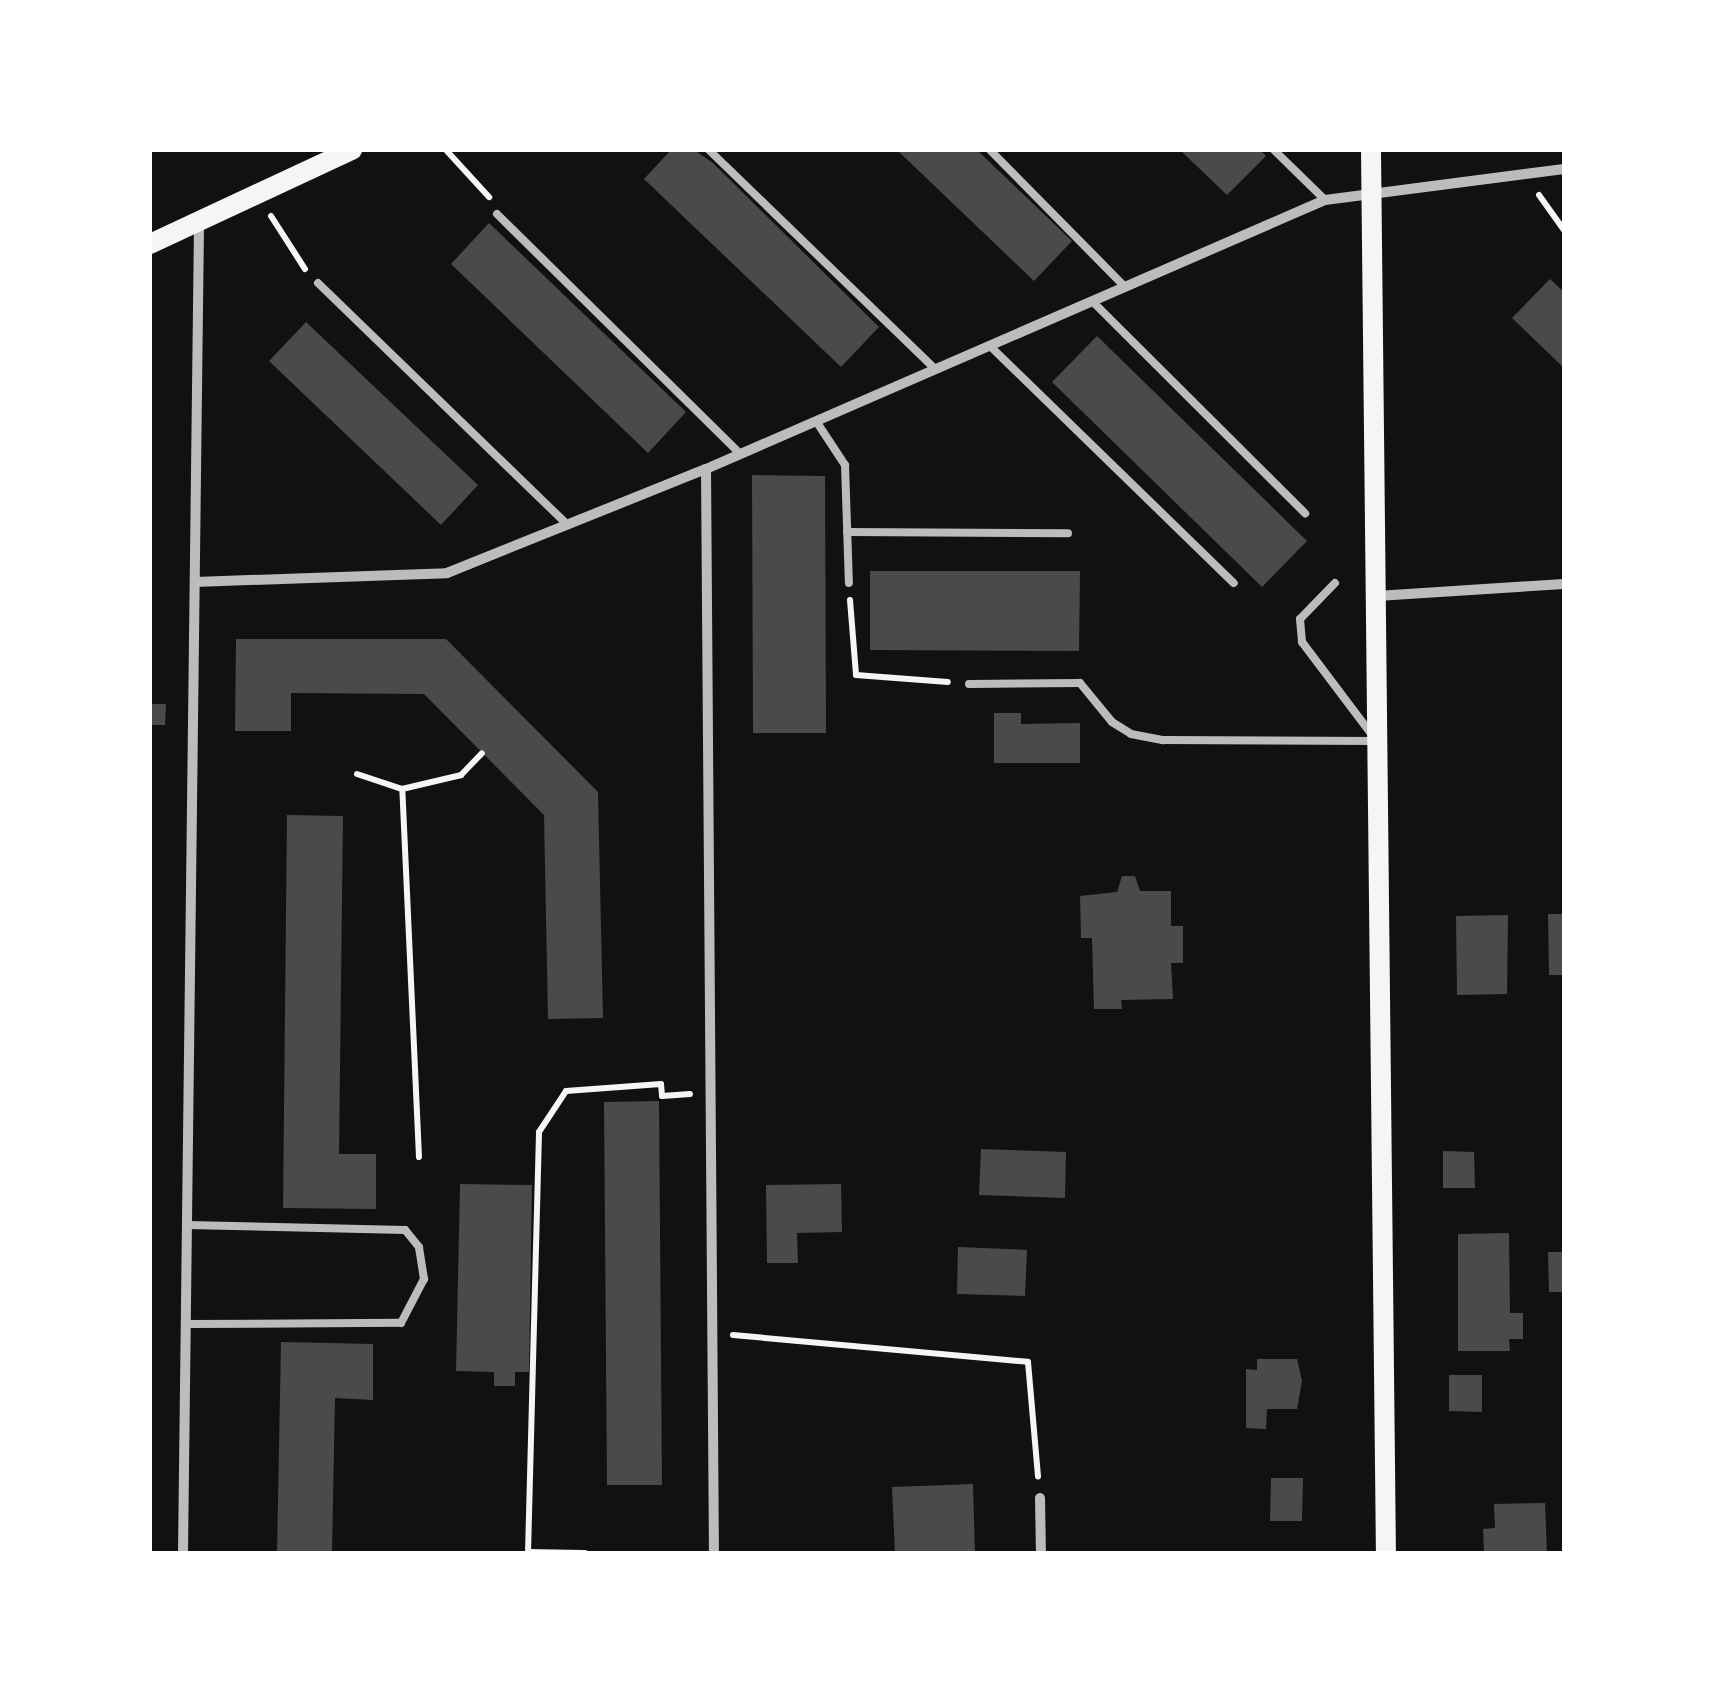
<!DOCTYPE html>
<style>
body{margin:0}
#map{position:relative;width:1714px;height:1703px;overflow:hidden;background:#111;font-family:"Fira Sans Condensed",sans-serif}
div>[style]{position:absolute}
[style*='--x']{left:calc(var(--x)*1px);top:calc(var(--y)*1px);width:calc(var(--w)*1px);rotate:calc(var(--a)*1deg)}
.building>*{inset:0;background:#4a4a4a}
.path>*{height:6px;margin:-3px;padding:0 3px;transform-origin:3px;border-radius:3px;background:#f5f5f5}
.service>*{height:8px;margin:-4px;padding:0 4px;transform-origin:4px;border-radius:4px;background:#bcbcbc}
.minor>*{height:10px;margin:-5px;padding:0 5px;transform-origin:5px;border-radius:5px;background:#bcbcbc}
.secondary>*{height:20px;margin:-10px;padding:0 10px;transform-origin:10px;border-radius:10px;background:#f5f5f5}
span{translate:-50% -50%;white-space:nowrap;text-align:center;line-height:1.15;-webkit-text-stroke:9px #fff;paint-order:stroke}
.frame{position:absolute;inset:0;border:152px solid #fff;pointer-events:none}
</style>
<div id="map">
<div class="building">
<i style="clip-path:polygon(671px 150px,694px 150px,713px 163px,879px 327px,841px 367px,644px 179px)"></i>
<i style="clip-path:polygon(897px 150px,977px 150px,1072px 241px,1034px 281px)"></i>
<i style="clip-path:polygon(1180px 150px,1260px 150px,1266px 156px,1227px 195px)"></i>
<i style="clip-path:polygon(489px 223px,686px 412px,648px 453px,451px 264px)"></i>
<i style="clip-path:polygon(1550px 279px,1564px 292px,1564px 368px,1512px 318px)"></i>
<i style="clip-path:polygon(306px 322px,478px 485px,441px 525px,269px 361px)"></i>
<i style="clip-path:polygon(1097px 336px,1307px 541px,1262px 587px,1052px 382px)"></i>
<i style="clip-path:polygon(752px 475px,825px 476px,826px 733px,753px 733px)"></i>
<i style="clip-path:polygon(870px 571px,1080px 571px,1079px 651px,870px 650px)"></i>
<i style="clip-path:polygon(236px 639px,446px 639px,598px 792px,603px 1018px,548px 1019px,544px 815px,424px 694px,291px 693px,291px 731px,235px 731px)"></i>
<i style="clip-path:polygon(150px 704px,166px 704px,165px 725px,150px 725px)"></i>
<i style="clip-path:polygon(994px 713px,1021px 713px,1021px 724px,1080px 723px,1080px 763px,994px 763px)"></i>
<i style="clip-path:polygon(287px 815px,343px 816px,339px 1154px,376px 1154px,376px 1209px,283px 1208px)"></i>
<i style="clip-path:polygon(1122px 876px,1135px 876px,1140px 891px,1171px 891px,1171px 926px,1183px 926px,1183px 963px,1171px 963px,1173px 999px,1121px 1000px,1122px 1009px,1094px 1009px,1092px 938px,1081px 938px,1080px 896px,1117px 892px)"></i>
<i style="clip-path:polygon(1548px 914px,1564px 914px,1564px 975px,1549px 975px)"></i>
<i style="clip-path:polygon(1508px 915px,1507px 994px,1457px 995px,1456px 916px)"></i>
<i style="clip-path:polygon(659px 1101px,662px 1485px,607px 1485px,604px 1102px)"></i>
<i style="clip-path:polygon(981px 1149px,1066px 1152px,1065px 1198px,979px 1195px)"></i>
<i style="clip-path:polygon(1443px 1151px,1474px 1152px,1475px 1188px,1443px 1188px)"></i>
<i style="clip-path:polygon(460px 1184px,532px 1185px,529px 1372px,515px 1372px,515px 1386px,494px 1386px,494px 1372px,456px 1371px)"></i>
<i style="clip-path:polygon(841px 1184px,842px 1232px,797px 1233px,798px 1263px,767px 1263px,766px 1185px)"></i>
<i style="clip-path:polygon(1509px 1233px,1510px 1313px,1523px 1313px,1523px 1339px,1509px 1339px,1510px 1351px,1458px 1351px,1458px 1234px)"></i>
<i style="clip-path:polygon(958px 1247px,1027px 1250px,1025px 1296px,957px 1294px)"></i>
<i style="clip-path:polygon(1548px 1252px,1564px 1252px,1564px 1292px,1549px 1292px)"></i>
<i style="clip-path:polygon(281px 1342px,373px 1344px,373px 1400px,335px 1398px,332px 1553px,277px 1553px)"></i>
<i style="clip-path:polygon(1257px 1359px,1297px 1359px,1302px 1381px,1297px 1409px,1267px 1409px,1266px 1429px,1246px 1428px,1246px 1369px,1257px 1370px)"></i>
<i style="clip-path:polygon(1449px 1375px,1482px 1375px,1482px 1412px,1449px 1411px)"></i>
<i style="clip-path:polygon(1271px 1478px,1303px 1478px,1302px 1521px,1270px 1521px)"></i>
<i style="clip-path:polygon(973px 1484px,975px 1553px,895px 1553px,892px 1487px)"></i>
<i style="clip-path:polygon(1545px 1503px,1547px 1553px,1484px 1553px,1483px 1529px,1495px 1528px,1494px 1504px)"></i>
</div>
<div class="path">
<i style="--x:446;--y:150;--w:64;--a:47.5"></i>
<i style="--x:1539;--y:195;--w:43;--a:54.5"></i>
<i style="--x:271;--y:216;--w:63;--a:57.3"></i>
<i style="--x:850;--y:600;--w:75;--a:85.4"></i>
<i style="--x:856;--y:675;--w:92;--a:4.4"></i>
<i style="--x:357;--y:774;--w:47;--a:18.4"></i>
<i style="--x:419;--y:1157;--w:368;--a:-92.6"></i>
<i style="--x:402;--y:789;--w:61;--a:-13.3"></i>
<i style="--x:461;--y:775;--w:30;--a:-46"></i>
<i style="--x:733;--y:1335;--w:296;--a:5.2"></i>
<i style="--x:1028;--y:1362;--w:115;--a:85"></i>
<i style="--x:528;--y:1552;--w:57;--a:1"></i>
<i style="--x:528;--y:1553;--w:421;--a:-88.5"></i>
<i style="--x:539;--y:1132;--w:49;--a:-56.6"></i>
<i style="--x:566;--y:1091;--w:95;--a:-4.2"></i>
<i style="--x:661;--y:1084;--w:12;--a:85"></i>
<i style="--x:662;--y:1096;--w:28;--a:-4"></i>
</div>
<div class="service">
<i style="--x:709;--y:150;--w:315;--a:44.1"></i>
<i style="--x:990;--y:150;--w:192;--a:45.4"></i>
<i style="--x:1274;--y:150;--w:71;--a:44.4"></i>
<i style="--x:497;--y:214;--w:342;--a:44.6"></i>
<i style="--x:318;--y:283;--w:348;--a:44.1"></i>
<i style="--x:1092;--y:301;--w:301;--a:44.9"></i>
<i style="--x:990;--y:346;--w:340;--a:44.2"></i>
<i style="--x:816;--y:421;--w:53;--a:56.6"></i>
<i style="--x:845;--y:465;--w:118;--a:88.1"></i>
<i style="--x:847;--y:532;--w:221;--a:0.3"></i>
<i style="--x:1335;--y:583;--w:50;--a:134.2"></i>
<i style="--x:1300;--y:619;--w:23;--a:85"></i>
<i style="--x:1302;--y:642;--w:116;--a:53"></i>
<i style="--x:969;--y:684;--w:111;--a:-0.5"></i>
<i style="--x:1080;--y:683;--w:50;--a:50.6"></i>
<i style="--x:1112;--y:722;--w:22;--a:32"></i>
<i style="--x:1131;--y:734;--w:33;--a:11"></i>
<i style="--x:1163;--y:740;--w:214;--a:0.3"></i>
<i style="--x:186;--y:1324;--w:215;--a:-0.3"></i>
<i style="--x:401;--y:1323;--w:50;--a:-62.4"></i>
<i style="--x:424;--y:1279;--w:32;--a:-99"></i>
<i style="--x:419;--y:1247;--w:22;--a:-129"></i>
<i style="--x:405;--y:1230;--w:218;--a:-178.7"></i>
</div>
<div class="minor">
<i style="--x:706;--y:469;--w:1084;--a:89.58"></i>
<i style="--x:195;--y:582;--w:252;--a:-2"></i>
<i style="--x:447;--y:573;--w:279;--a:-21.9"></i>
<i style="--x:706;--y:469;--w:675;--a:-23.49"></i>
<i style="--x:1325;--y:200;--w:241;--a:-7.4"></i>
<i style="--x:1377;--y:596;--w:187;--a:-3.7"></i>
<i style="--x:1040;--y:1498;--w:55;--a:89"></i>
<i style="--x:183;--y:1553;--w:1332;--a:-89.31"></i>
</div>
<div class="secondary">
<i style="--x:1371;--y:150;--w:1403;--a:89.39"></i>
<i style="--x:150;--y:244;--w:223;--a:-25"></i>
</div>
<div class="frame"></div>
</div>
